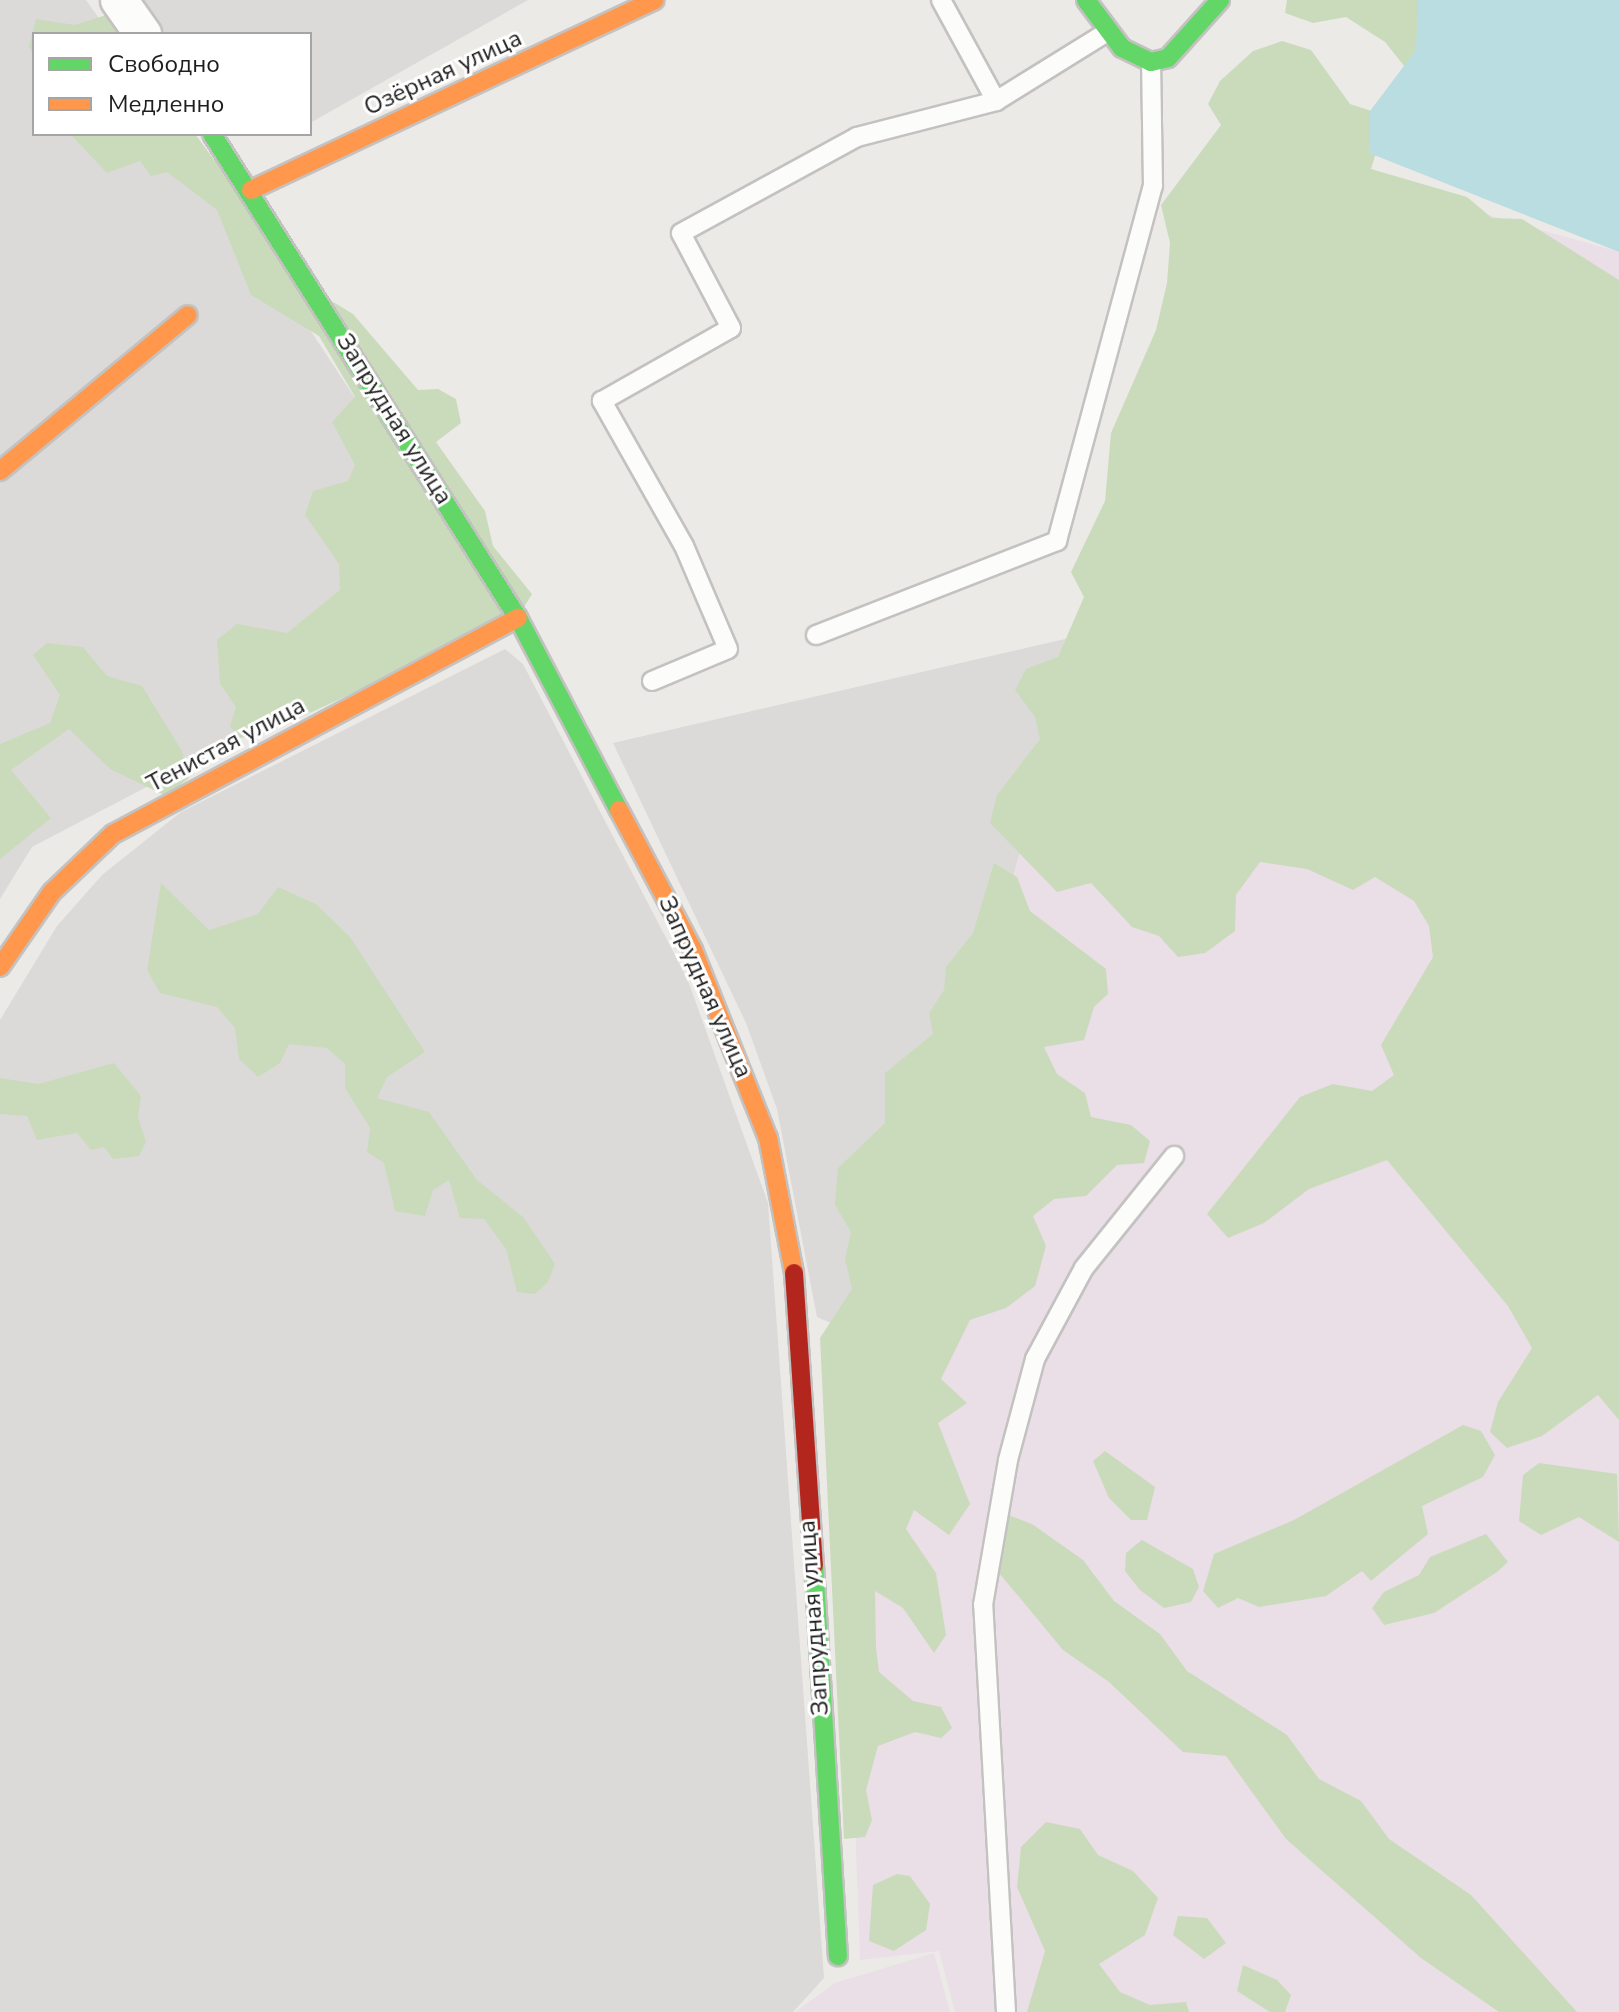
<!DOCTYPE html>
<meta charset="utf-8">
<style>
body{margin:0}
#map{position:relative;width:1619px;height:2012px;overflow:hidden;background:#eceae7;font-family:"Nunito Sans",sans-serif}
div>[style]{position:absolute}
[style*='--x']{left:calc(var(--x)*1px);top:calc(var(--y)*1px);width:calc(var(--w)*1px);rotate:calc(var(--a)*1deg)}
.residential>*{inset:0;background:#dbdad8}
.industrial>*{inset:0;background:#eadee7}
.forest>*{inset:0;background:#cadbbc}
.water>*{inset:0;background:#b9dde0}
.roads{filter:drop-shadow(2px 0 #c3c2c1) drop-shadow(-2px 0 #c3c2c1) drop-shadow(0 2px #c3c2c1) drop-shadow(0 -2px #c3c2c1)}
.lane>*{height:18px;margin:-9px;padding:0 9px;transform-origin:9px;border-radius:9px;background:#fcfcfb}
.street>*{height:36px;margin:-18px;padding:0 18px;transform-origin:18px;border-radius:18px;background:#fcfcfb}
.fast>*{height:18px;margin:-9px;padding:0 9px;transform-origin:9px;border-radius:9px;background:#63d668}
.slow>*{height:18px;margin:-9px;padding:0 9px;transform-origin:9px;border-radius:9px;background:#ff974d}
.jam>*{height:18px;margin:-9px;padding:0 9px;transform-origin:9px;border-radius:9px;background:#b3261e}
span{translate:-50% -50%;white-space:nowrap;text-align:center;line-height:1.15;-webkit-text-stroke:6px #fff;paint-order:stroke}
.street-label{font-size:24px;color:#1e1e1e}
.legend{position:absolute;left:32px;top:32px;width:280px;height:104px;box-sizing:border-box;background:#fff;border:2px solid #a5a5a5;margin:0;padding:10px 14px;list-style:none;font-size:24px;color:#1e1e1e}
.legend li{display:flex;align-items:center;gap:16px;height:40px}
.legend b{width:40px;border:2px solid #a5a5a5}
</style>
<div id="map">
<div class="residential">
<i style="clip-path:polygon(0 0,86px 0,110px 34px,34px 34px,34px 134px,181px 134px,492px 606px,32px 847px,0 899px)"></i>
<i style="clip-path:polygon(138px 0,528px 0,310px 123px,310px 34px,162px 34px)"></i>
<i style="clip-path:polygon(1087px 634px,954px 1106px,858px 1335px,817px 1317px,777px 1109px,746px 1023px,613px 743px)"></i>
<i style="clip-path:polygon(505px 649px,523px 664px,687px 978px,768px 1203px,824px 1978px,793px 2012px,0 2012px,0 1020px,57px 926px,102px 875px,181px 812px)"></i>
</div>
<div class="industrial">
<i style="clip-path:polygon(1232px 142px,1619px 252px,1619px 2012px,955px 2012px,939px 1951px,860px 1960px,844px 1509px,1016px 865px)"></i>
<i style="clip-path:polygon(934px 1953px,950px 2012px,795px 2012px,835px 1983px)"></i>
</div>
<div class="forest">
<i style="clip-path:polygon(1287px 0,1442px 0,1412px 76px,1385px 42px,1346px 17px,1313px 23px,1285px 13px)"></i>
<i style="clip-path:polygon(106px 15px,126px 34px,34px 34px,34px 57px,29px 46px,36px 19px,75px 25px)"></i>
<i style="clip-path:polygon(1282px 41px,1311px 50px,1350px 104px,1378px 113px,1384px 126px,1371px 169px,1467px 197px,1492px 218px,1522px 219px,1619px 280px,1619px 1420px,1598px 1395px,1542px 1436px,1507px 1448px,1490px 1432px,1498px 1402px,1532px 1348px,1508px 1306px,1387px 1160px,1309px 1189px,1264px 1223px,1228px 1238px,1207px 1214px,1300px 1097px,1333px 1084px,1372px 1091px,1394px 1075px,1381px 1045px,1433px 957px,1429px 926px,1414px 901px,1375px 877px,1353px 890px,1307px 869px,1260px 862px,1236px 895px,1235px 931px,1205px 953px,1178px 957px,1159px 936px,1132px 927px,1091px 883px,1057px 892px,990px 823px,997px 795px,1040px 739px,1035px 717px,1015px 690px,1026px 669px,1058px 657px,1084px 597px,1071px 572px,1105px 501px,1111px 433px,1156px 330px,1167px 283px,1170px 243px,1161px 205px,1221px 125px,1208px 104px,1220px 81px,1253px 51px)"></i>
<i style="clip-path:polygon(70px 134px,195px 134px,310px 288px,353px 314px,418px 390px,438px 389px,456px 399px,461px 423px,436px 442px,485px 511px,493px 546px,532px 594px,518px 617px,262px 735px,239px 738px,230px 726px,236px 707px,220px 684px,217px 640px,237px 624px,287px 633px,340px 590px,339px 564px,305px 515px,313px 491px,348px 481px,355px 465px,332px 422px,355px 397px,319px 336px,251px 295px,217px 210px,167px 172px,151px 176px,140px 161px,107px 173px)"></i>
<i style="clip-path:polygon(47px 643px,83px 647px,107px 676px,142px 686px,182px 751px,189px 778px,166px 796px,110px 769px,69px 729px,11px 770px,51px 818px,0 859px,0 744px,50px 723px,60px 695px,33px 655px)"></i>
<i style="clip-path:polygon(994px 863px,1017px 877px,1030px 911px,1106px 969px,1108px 994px,1094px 1007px,1084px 1040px,1044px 1047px,1057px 1074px,1085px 1093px,1091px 1117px,1131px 1125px,1150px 1141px,1144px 1163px,1117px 1165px,1086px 1196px,1054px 1199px,1033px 1216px,1046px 1246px,1035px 1286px,1006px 1308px,970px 1320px,941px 1379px,967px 1403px,938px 1423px,970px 1504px,949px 1535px,914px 1510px,906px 1529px,936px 1573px,946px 1635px,934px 1653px,903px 1608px,875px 1591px,876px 1648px,879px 1672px,913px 1701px,941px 1707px,952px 1728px,941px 1738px,915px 1732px,878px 1746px,866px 1790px,872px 1820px,865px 1837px,844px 1839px,820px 1338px,852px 1289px,845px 1259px,851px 1232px,835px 1205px,838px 1168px,885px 1123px,885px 1073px,933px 1034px,929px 1013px,944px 990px,946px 967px,973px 933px)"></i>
<i style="clip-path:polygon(161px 883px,209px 930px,258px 914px,278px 887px,316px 904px,350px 937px,425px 1052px,387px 1077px,377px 1098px,429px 1112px,477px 1180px,523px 1217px,541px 1243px,555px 1264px,548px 1282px,535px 1294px,517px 1292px,506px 1249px,484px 1219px,460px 1218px,449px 1180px,433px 1190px,425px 1216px,395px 1211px,384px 1163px,367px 1152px,370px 1128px,345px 1088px,345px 1064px,327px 1048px,289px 1044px,280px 1063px,258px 1077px,239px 1059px,235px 1028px,217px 1007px,160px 993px,147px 970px)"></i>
<i style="clip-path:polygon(114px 1063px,141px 1096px,138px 1117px,146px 1142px,139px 1156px,113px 1159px,104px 1147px,91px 1150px,77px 1133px,37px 1140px,27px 1116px,0 1114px,0 1078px,38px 1084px)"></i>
<i style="clip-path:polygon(1463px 1425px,1481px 1431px,1495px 1455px,1483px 1477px,1422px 1506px,1428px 1534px,1371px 1581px,1362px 1571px,1326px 1596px,1259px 1607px,1238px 1598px,1218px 1608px,1203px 1591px,1214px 1554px,1294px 1520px)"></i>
<i style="clip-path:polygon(1105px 1451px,1155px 1487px,1147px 1520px,1131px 1520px,1109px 1498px,1093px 1461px)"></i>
<i style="clip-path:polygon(1539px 1463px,1617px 1474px,1619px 1542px,1579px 1517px,1541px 1535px,1519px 1521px,1523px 1475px)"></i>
<i style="clip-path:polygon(990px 1508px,1032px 1524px,1083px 1560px,1114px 1601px,1160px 1634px,1187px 1671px,1287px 1735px,1319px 1779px,1361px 1801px,1389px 1839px,1471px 1895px,1577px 2012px,1499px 2012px,1421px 1958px,1286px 1839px,1226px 1756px,1183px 1752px,1109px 1682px,1063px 1650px,990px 1562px)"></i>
<i style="clip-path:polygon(1486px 1534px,1508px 1562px,1497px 1572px,1434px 1613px,1384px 1625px,1372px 1608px,1384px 1592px,1419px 1575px,1430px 1557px)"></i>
<i style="clip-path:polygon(1142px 1540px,1193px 1569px,1199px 1587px,1191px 1602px,1164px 1608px,1140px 1590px,1125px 1571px,1126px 1553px)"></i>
<i style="clip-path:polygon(1046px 1822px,1080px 1829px,1098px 1855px,1133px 1871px,1158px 1898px,1145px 1935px,1099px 1964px,1120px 1992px,1150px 2005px,1186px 2002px,1189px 2012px,1027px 2012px,1045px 1951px,1017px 1887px,1021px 1847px)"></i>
<i style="clip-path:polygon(897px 1874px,910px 1876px,930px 1904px,926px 1930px,894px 1951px,869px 1941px,873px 1885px)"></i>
<i style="clip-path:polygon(1178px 1916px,1207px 1918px,1226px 1943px,1204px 1959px,1173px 1935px)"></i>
<i style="clip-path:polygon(1243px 1965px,1277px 1980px,1291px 1995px,1285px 2012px,1270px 2012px,1237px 1991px)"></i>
</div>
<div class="water">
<i style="clip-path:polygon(1418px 0,1619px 0,1619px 252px,1369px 153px,1370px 111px,1416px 50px)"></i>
</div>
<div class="roads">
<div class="lane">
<i style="--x:941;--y:0;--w:115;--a:61.4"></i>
<i style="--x:816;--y:635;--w:259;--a:-21.3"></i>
<i style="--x:1057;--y:541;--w:368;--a:-74.9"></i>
<i style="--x:1153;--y:186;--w:124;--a:-90.9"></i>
<i style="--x:652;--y:681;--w:82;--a:-22.8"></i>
<i style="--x:728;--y:649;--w:112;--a:-113.1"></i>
<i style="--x:684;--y:546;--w:167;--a:-119.5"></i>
<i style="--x:602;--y:401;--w:148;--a:-29.5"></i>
<i style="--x:731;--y:328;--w:107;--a:-117.8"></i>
<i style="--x:681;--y:233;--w:200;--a:-28.6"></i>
<i style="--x:857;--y:137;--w:144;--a:-14.5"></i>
<i style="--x:996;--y:101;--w:133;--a:-31.8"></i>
<i style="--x:1006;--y:2012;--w:408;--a:-93.2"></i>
<i style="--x:983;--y:1605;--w:147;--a:-80.2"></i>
<i style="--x:1008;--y:1460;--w:105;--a:-75"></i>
<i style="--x:1035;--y:1359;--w:103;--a:-61.7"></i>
<i style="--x:1084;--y:1268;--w:144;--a:-51.2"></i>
</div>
<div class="street">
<i style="--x:119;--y:0;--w:42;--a:54.8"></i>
</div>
<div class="fast">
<i style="--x:1086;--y:0;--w:60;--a:53.1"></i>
<i style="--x:1122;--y:48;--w:32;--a:26"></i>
<i style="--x:1151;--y:62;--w:17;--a:-13"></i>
<i style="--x:1168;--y:58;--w:78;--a:-48.1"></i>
<i style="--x:212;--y:134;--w:573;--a:57.7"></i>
<i style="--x:518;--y:618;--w:217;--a:62.3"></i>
<i style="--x:814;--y:1565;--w:392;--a:86.5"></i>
</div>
<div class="slow">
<i style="--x:251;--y:190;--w:446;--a:-25.2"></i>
<i style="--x:0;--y:471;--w:244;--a:-39.7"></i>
<i style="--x:619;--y:810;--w:158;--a:62.1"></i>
<i style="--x:693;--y:950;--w:202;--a:68.3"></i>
<i style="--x:768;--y:1138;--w:137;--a:79.1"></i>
<i style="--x:0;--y:967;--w:91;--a:-55.3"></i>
<i style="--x:52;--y:892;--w:84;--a:-43.6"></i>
<i style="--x:113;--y:834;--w:459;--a:-28.1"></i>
</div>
<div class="jam">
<i style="--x:794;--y:1273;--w:293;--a:86.1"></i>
</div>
</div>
<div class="street-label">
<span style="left:443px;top:73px;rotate:-25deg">Озёрная улица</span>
<span style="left:394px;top:419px;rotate:58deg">Запрудная улица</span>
<span style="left:226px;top:745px;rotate:-28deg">Тенистая улица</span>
<span style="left:705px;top:987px;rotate:66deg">Запрудная улица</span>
<span style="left:814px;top:1618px;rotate:-94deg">Запрудная улица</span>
</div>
<ul class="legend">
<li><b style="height:10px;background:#63d668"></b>Свободно</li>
<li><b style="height:10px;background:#ff974d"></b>Медленно</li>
</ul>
</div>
